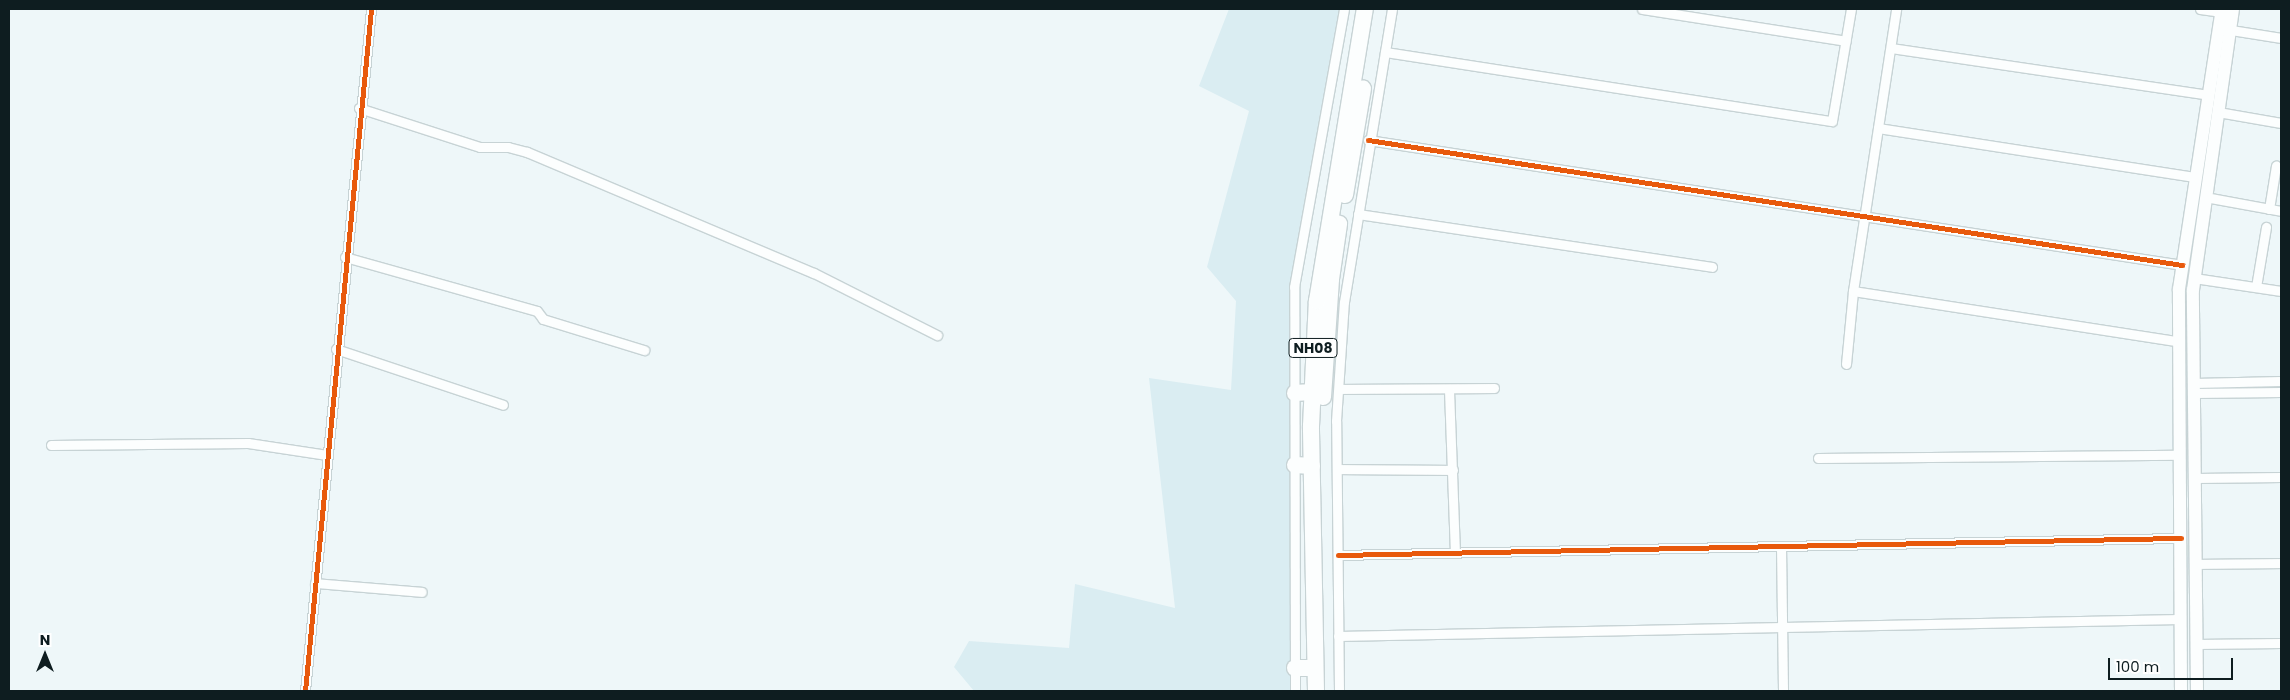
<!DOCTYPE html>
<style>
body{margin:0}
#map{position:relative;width:2290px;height:700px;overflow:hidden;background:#eef7f9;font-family:Poppins,sans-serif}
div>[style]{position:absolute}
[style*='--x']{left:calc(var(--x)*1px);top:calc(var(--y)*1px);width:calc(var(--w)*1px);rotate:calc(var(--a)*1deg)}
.built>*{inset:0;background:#daedf2}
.roads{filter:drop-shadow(1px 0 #c7d3d5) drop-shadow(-1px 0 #c7d3d5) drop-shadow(0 1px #c7d3d5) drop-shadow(0 -1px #c7d3d5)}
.street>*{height:9px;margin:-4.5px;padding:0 4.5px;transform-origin:4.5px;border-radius:4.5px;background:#fcfefe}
.secondary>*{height:12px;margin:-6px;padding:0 6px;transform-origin:6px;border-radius:6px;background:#fcfefe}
.highway>*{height:16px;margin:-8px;padding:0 8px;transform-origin:8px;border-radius:8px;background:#fcfefe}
.cycleway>*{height:5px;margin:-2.5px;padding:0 2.5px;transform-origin:2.5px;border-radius:2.5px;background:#e8590c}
span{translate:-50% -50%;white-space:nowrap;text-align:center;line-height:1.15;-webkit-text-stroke:4px #fff;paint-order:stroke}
.shield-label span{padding:1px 4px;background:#fff;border:1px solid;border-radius:4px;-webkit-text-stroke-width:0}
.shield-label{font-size:14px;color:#0e1d20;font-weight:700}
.frame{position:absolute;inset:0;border:10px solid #0e1d20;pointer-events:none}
.north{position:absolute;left:20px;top:630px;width:50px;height:50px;-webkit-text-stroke:4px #fff;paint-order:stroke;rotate:0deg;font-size:14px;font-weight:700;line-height:20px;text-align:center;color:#0e1d20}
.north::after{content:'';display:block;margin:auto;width:18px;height:22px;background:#0e1d20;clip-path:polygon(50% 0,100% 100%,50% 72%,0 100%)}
.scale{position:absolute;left:2108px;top:658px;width:125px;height:22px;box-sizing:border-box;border:2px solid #0e1d20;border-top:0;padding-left:6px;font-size:15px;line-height:18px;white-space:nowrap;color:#0e1d20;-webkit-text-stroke:4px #fff;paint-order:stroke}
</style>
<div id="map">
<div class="built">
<i style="clip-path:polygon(1229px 9px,1344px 9px,1294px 287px,1295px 691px,974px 691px,954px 667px,969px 641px,1069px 648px,1075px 584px,1175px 608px,1149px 378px,1231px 390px,1236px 301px,1207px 267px,1249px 111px,1199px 86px)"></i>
</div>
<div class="roads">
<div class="street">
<i style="--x:1642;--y:9;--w:206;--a:8.9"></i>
<i style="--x:2200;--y:9;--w:22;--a:8"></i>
<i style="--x:2231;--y:30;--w:51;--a:9.1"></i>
<i style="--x:1891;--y:48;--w:321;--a:8.4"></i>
<i style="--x:1385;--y:52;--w:452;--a:8.8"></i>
<i style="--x:1832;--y:121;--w:114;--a:-80.4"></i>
<i style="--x:359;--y:108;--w:127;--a:17.9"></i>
<i style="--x:480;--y:147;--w:28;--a:0"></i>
<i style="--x:508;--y:147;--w:20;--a:15"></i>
<i style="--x:527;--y:152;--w:311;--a:22.9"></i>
<i style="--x:814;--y:273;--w:138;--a:26.8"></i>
<i style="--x:2218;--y:112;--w:64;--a:9.9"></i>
<i style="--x:1878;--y:128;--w:322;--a:8.8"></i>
<i style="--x:1368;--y:140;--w:824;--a:8.73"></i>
<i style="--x:2205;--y:197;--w:77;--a:10.4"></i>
<i style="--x:2269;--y:209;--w:44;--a:-80.8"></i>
<i style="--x:1358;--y:214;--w:358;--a:8.5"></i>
<i style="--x:345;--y:257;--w:199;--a:15.7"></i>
<i style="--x:537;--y:311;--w:10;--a:53"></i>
<i style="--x:543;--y:319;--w:106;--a:17.1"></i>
<i style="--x:2194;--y:278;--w:88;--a:8.5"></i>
<i style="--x:2256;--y:287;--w:61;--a:-80.5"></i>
<i style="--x:1853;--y:291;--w:328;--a:8.8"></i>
<i style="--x:336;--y:349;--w:176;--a:18.5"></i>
<i style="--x:1846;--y:364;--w:73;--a:-84.5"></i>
<i style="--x:1853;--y:291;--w:285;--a:-81.3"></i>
<i style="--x:2194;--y:383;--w:87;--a:-1.3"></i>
<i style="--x:1339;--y:389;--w:155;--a:-0.4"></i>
<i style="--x:1449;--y:390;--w:163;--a:87.9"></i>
<i style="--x:2194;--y:393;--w:87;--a:-0.7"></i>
<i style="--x:51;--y:445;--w:197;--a:-0.6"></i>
<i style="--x:248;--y:443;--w:80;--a:8.6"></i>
<i style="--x:1818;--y:458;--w:362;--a:-0.5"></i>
<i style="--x:1337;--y:469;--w:116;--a:0.5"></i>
<i style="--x:2196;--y:478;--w:85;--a:-0.7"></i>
<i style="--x:1781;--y:546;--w:145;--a:89.2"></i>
<i style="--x:1338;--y:555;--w:843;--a:-1.16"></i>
<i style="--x:2196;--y:564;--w:85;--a:-0.7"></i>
<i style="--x:315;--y:583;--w:107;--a:4.8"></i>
<i style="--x:1338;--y:636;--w:842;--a:-1.16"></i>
<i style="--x:2196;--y:644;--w:85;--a:-0.7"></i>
<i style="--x:305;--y:691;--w:685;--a:-84.47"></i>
<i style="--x:1295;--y:691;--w:404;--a:-90.1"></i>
<i style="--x:1294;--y:287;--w:282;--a:-79.8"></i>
<i style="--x:1339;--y:691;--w:270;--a:-90.6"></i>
<i style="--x:1336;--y:421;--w:119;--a:-86.2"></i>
<i style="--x:1344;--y:302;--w:297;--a:-80.7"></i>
</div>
<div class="secondary">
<i style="--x:2181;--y:691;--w:402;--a:-90.3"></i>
<i style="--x:2179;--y:289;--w:283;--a:-81.3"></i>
<i style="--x:2197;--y:691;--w:401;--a:-90.6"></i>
<i style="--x:2193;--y:290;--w:284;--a:-81.9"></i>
</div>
<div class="highway">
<i style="--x:1345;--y:195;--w:108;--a:-80.4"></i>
<i style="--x:1295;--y:393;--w:17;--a:-3"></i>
<i style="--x:1323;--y:397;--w:118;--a:-86.1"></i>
<i style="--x:1331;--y:279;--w:56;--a:-81.7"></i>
<i style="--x:1295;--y:465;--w:17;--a:3"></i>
<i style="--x:1295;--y:668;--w:20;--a:0"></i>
<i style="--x:1316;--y:691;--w:265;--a:-91.1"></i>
<i style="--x:1311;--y:426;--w:125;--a:-87.3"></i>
<i style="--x:1317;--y:301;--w:296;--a:-80.7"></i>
</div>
</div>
<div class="cycleway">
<i style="--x:1368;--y:140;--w:824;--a:8.73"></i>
<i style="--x:1338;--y:555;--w:843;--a:-1.16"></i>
<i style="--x:305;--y:691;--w:685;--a:-84.47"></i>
</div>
<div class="shield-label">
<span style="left:1313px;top:348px">NH08</span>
</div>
<div class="frame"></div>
<div class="north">N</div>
<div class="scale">100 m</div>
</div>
